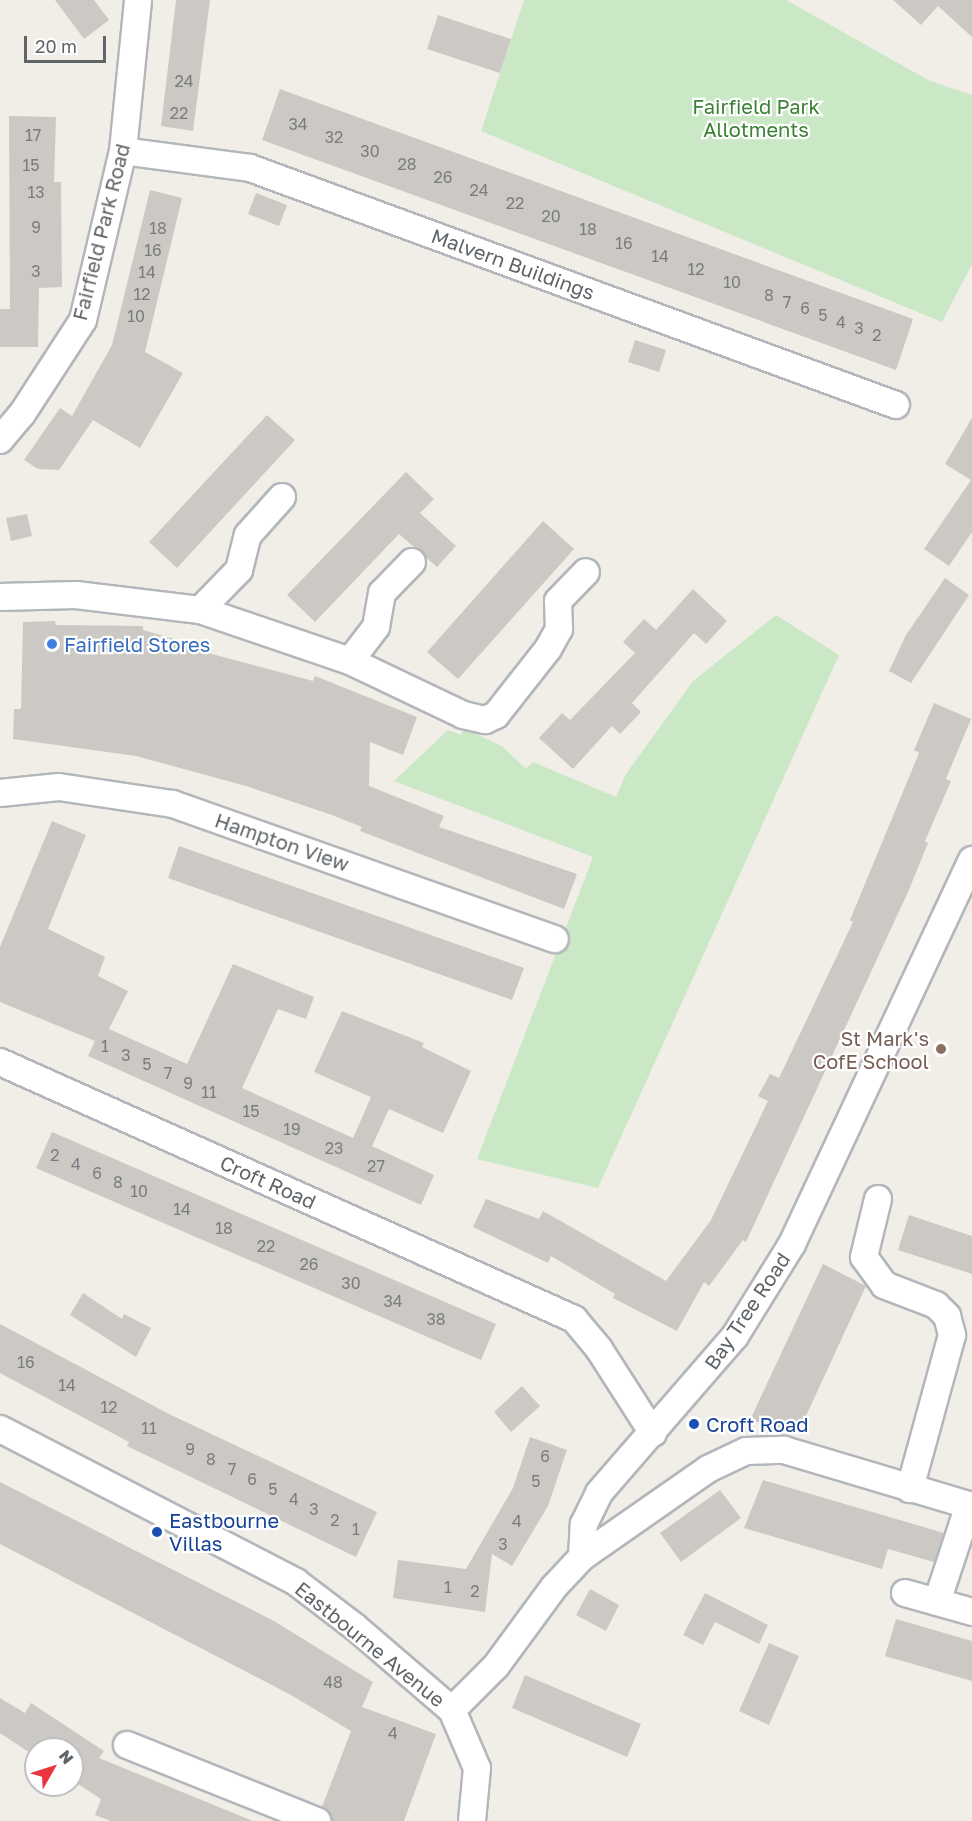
<!DOCTYPE html>
<style>
body{margin:0}
#map{position:relative;width:972px;height:1821px;overflow:hidden;background:#f1eee8;font-family:"Golos Text",sans-serif}
div>[style]{position:absolute}
[style*='--x']{left:calc(var(--x)*1px);top:calc(var(--y)*1px);width:calc(var(--w)*1px);rotate:calc(var(--a)*1deg)}
.green>*{inset:0;background:#cae8c5}
.building>*{inset:0;background:#ccc9c5}
.roads{filter:drop-shadow(2px 0 #b3b6ba) drop-shadow(-2px 0 #b3b6ba) drop-shadow(0 2px #b3b6ba) drop-shadow(0 -2px #b3b6ba)}
.street>*{height:26px;margin:-13px;padding:0 13px;transform-origin:13px;border-radius:13px;background:#fff}
.dots>*{width:16px;height:16px;translate:-50% -50%;box-sizing:border-box;border:3px solid #fff;border-radius:50%}
span{translate:-50% -50%;white-space:nowrap;text-align:center;line-height:1.15;-webkit-text-stroke:4.5px #fff;paint-order:stroke}
.number-label{font-size:16px;color:#7a7d7f}
.number-label span{-webkit-text-stroke-width:0}
.park-label{font-size:20px;color:#3b8234}
.street-label{font-size:20px;color:#5f6468}
.shop-label{font-size:20px;color:#366cbe}
.left{translate:0 -50%;text-align:left}
.education-label{font-size:20px;color:#785e54}
.right{translate:-100% -50%;text-align:right}
.transit-label{font-size:20px;color:#164399}
.north{position:absolute;left:24px;top:1737px;width:60px;height:60px;box-sizing:border-box;background:#fff;border:2px solid #bfc1c3;border-radius:50%;rotate:51deg;font-size:16px;font-weight:700;line-height:24px;text-align:center;color:#5f6468}
.north::after{content:'';display:block;margin:auto;width:21px;height:27px;background:#ea3541;clip-path:polygon(50% 0,100% 100%,50% 72%,0 100%)}
.scale{position:absolute;left:24px;top:36px;width:82px;height:27px;box-sizing:border-box;border:3px solid #5f6468;border-top:0;padding-left:8px;font-size:18px;line-height:21px;white-space:nowrap;color:#5f6468;-webkit-text-stroke:4px #fff;paint-order:stroke}
</style>
<div id="map">
<div class="green">
<i style="clip-path:polygon(524px 0,786px 0,930px 81px,972px 95px,972px 264px,942px 322px,481px 131px)"></i>
<i style="clip-path:polygon(776px 615px,839px 655px,598px 1188px,477px 1159px,593px 857px,394px 781px,448px 730px,461px 735px,464px 728px,503px 747px,526px 769px,533px 762px,616px 797px,626px 774px,693px 681px)"></i>
</div>
<div class="building">
<i style="clip-path:polygon(55px 0,94px 0,109px 20px,84px 39px)"></i>
<i style="clip-path:polygon(176px 0,210px 0,193px 131px,161px 126px)"></i>
<i style="clip-path:polygon(893px 0,972px 0,972px 37px,938px 6px,921px 25px)"></i>
<i style="clip-path:polygon(438px 15px,511px 39px,500px 73px,427px 49px)"></i>
<i style="clip-path:polygon(280px 89px,913px 319px,896px 370px,262px 140px)"></i>
<i style="clip-path:polygon(9px 116px,56px 117px,54px 182px,61px 182px,62px 287px,39px 288px,38px 347px,0 347px,0 309px,10px 309px)"></i>
<i style="clip-path:polygon(150px 190px,182px 198px,145px 352px,183px 373px,140px 448px,93px 420px,59px 470px,38px 469px,24px 460px,60px 408px,72px 416px,112px 345px)"></i>
<i style="clip-path:polygon(256px 193px,287px 205px,279px 226px,248px 214px)"></i>
<i style="clip-path:polygon(635px 340px,666px 350px,659px 372px,628px 362px)"></i>
<i style="clip-path:polygon(267px 415px,295px 440px,177px 568px,149px 542px)"></i>
<i style="clip-path:polygon(972px 418px,972px 532px,949px 566px,924px 549px,971px 480px,945px 464px)"></i>
<i style="clip-path:polygon(406px 472px,434px 499px,420px 513px,456px 546px,437px 567px,399px 534px,315px 622px,287px 595px)"></i>
<i style="clip-path:polygon(27px 514px,32px 536px,11px 541px,6px 518px)"></i>
<i style="clip-path:polygon(543px 521px,574px 549px,458px 679px,427px 652px)"></i>
<i style="clip-path:polygon(945px 578px,969px 595px,911px 683px,889px 671px,906px 635px)"></i>
<i style="clip-path:polygon(693px 589px,727px 621px,706px 644px,694px 633px,632px 703px,641px 712px,620px 734px,612px 726px,573px 769px,539px 738px,562px 713px,570px 720px,635px 653px,623px 642px,644px 619px,656px 630px)"></i>
<i style="clip-path:polygon(55px 621px,56px 625px,143px 626px,143px 630px,209px 649px,208px 653px,313px 681px,315px 676px,417px 717px,403px 755px,370px 742px,369px 786px,444px 816px,439px 827px,577px 874px,564px 909px,360px 831px,362px 827px,332px 815px,246px 786px,136px 756px,13px 739px,14px 709px,21px 709px,23px 622px)"></i>
<i style="clip-path:polygon(934px 703px,971px 719px,946px 779px,951px 781px,925px 841px,928px 843px,908px 892px,746px 1242px,743px 1240px,709px 1286px,704px 1282px,677px 1331px,613px 1298px,615px 1294px,551px 1256px,548px 1263px,473px 1227px,486px 1199px,539px 1219px,543px 1211px,666px 1281px,711px 1220px,768px 1101px,758px 1096px,770px 1074px,779px 1078px,853px 922px,850px 920px,919px 753px,914px 750px)"></i>
<i style="clip-path:polygon(52px 821px,86px 835px,48px 929px,105px 957px,98px 976px,128px 991px,109px 1029px,187px 1064px,233px 964px,314px 997px,306px 1019px,278px 1009px,242px 1088px,353px 1138px,371px 1097px,314px 1072px,342px 1011px,424px 1043px,422px 1047px,471px 1071px,443px 1133px,389px 1109px,372px 1146px,434px 1175px,421px 1205px,88px 1056px,95px 1041px,0 1002px,0 947px)"></i>
<i style="clip-path:polygon(179px 846px,524px 968px,512px 1000px,168px 878px)"></i>
<i style="clip-path:polygon(52px 1132px,496px 1324px,481px 1360px,36px 1168px)"></i>
<i style="clip-path:polygon(909px 1215px,972px 1236px,972px 1274px,898px 1250px)"></i>
<i style="clip-path:polygon(823px 1264px,866px 1286px,805px 1418px,798px 1432px,750px 1420px)"></i>
<i style="clip-path:polygon(83px 1293px,122px 1319px,124px 1314px,151px 1328px,136px 1357px,70px 1315px)"></i>
<i style="clip-path:polygon(0 1324px,169px 1414px,377px 1512px,356px 1557px,127px 1446px,129px 1442px,0 1373px)"></i>
<i style="clip-path:polygon(522px 1386px,540px 1406px,511px 1432px,494px 1412px)"></i>
<i style="clip-path:polygon(530px 1437px,567px 1450px,548px 1506px,512px 1566px,492px 1554px,485px 1612px,393px 1598px,398px 1560px,466px 1569px,513px 1488px)"></i>
<i style="clip-path:polygon(763px 1480px,944px 1533px,934px 1562px,888px 1549px,882px 1569px,744px 1528px)"></i>
<i style="clip-path:polygon(0 1482px,274px 1621px,373px 1682px,362px 1707px,436px 1734px,404px 1821px,332px 1821px,322px 1807px,351px 1731px,291px 1695px,0 1544px)"></i>
<i style="clip-path:polygon(720px 1490px,741px 1518px,681px 1562px,660px 1533px)"></i>
<i style="clip-path:polygon(590px 1589px,619px 1605px,606px 1631px,576px 1615px)"></i>
<i style="clip-path:polygon(705px 1593px,768px 1625px,759px 1644px,715px 1622px,703px 1645px,683px 1635px)"></i>
<i style="clip-path:polygon(896px 1619px,972px 1641px,972px 1681px,885px 1656px)"></i>
<i style="clip-path:polygon(769px 1643px,799px 1656px,769px 1725px,739px 1711px)"></i>
<i style="clip-path:polygon(525px 1675px,641px 1724px,627px 1757px,512px 1708px)"></i>
<i style="clip-path:polygon(0 1698px,25px 1713px,31px 1703px,104px 1751px,99px 1758px,253px 1821px,111px 1821px,95px 1815px,101px 1799px,72px 1780px,72px 1749px,36px 1749px,36px 1757px,0 1733px)"></i>
</div>
<div class="roads">
<div class="street">
<i style="--x:123;--y:151;--w:128;--a:7.6"></i>
<i style="--x:250;--y:168;--w:688;--a:20.15"></i>
<i style="--x:0;--y:440;--w:34;--a:-50"></i>
<i style="--x:22;--y:414;--w:112;--a:-57"></i>
<i style="--x:83;--y:320;--w:174;--a:-76.7"></i>
<i style="--x:123;--y:151;--w:152;--a:-84.3"></i>
<i style="--x:0;--y:597;--w:76;--a:-1.5"></i>
<i style="--x:76;--y:595;--w:125;--a:6.9"></i>
<i style="--x:200;--y:610;--w:158;--a:18.8"></i>
<i style="--x:350;--y:661;--w:125;--a:25.5"></i>
<i style="--x:463;--y:715;--w:23;--a:13"></i>
<i style="--x:485;--y:720;--w:12;--a:-24"></i>
<i style="--x:496;--y:715;--w:84;--a:-51.8"></i>
<i style="--x:548;--y:649;--w:23;--a:-61"></i>
<i style="--x:559;--y:629;--w:28;--a:-92"></i>
<i style="--x:558;--y:601;--w:40;--a:-46"></i>
<i style="--x:200;--y:610;--w:56;--a:-45.7"></i>
<i style="--x:239;--y:570;--w:36;--a:-76"></i>
<i style="--x:248;--y:535;--w:51;--a:-48.2"></i>
<i style="--x:350;--y:661;--w:43;--a:-52.6"></i>
<i style="--x:376;--y:627;--w:35;--a:-80"></i>
<i style="--x:382;--y:593;--w:43;--a:-45.9"></i>
<i style="--x:0;--y:793;--w:59;--a:-5.8"></i>
<i style="--x:59;--y:787;--w:115;--a:8.5"></i>
<i style="--x:173;--y:804;--w:405;--a:19.5"></i>
<i style="--x:0;--y:1062;--w:629;--a:24.12"></i>
<i style="--x:574;--y:1319;--w:39;--a:50"></i>
<i style="--x:599;--y:1349;--w:100;--a:57.3"></i>
<i style="--x:878;--y:1199;--w:60;--a:103.6"></i>
<i style="--x:864;--y:1257;--w:34;--a:54"></i>
<i style="--x:884;--y:1285;--w:56;--a:21"></i>
<i style="--x:936;--y:1305;--w:16;--a:45"></i>
<i style="--x:947;--y:1316;--w:20;--a:75"></i>
<i style="--x:952;--y:1335;--w:160;--a:105.3"></i>
<i style="--x:0;--y:1429;--w:333;--a:27.3"></i>
<i style="--x:296;--y:1582;--w:74;--a:37.3"></i>
<i style="--x:355;--y:1627;--w:128;--a:40.6"></i>
<i style="--x:452;--y:1710;--w:63;--a:66.7"></i>
<i style="--x:477;--y:1768;--w:53;--a:95.4"></i>
<i style="--x:582;--y:1557;--w:154;--a:-34.9"></i>
<i style="--x:708;--y:1469;--w:42;--a:-25.3"></i>
<i style="--x:746;--y:1451;--w:38;--a:-2"></i>
<i style="--x:784;--y:1450;--w:196;--a:16.6"></i>
<i style="--x:905;--y:1593;--w:70;--a:15.8"></i>
<i style="--x:937;--y:1602;--w:102;--a:-71.7"></i>
<i style="--x:452;--y:1710;--w:62;--a:-45"></i>
<i style="--x:496;--y:1666;--w:98;--a:-53.7"></i>
<i style="--x:554;--y:1587;--w:41;--a:-47"></i>
<i style="--x:582;--y:1557;--w:33;--a:-87"></i>
<i style="--x:584;--y:1524;--w:34;--a:-64"></i>
<i style="--x:599;--y:1493;--w:208;--a:-49.1"></i>
<i style="--x:735;--y:1336;--w:108;--a:-58.2"></i>
<i style="--x:792;--y:1244;--w:424;--a:-64.9"></i>
<i style="--x:127;--y:1745;--w:205;--a:21.8"></i>
</div>
</div>
<div class="dots">
<i style="left:52px;top:644px;background:#3f7fe0"></i>
<i style="left:941px;top:1049px;background:#8d6e63"></i>
<i style="left:694px;top:1424px;background:#1a4fb4"></i>
<i style="left:157px;top:1532px;background:#1a4fb4"></i>
</div>
<div class="number-label">
<span style="left:184px;top:81px">24</span>
<span style="left:179px;top:113px">22</span>
<span style="left:298px;top:124px">34</span>
<span style="left:33px;top:135px">17</span>
<span style="left:334px;top:137px">32</span>
<span style="left:370px;top:151px">30</span>
<span style="left:407px;top:164px">28</span>
<span style="left:31px;top:165px">15</span>
<span style="left:443px;top:177px">26</span>
<span style="left:479px;top:190px">24</span>
<span style="left:36px;top:192px">13</span>
<span style="left:515px;top:203px">22</span>
<span style="left:551px;top:216px">20</span>
<span style="left:36px;top:227px">9</span>
<span style="left:158px;top:228px">18</span>
<span style="left:588px;top:229px">18</span>
<span style="left:624px;top:243px">16</span>
<span style="left:153px;top:250px">16</span>
<span style="left:660px;top:256px">14</span>
<span style="left:696px;top:269px">12</span>
<span style="left:36px;top:271px">3</span>
<span style="left:147px;top:272px">14</span>
<span style="left:732px;top:282px">10</span>
<span style="left:142px;top:294px">12</span>
<span style="left:769px;top:295px">8</span>
<span style="left:787px;top:302px">7</span>
<span style="left:805px;top:308px">6</span>
<span style="left:823px;top:315px">5</span>
<span style="left:136px;top:316px">10</span>
<span style="left:841px;top:322px">4</span>
<span style="left:859px;top:328px">3</span>
<span style="left:877px;top:335px">2</span>
<span style="left:105px;top:1046px">1</span>
<span style="left:126px;top:1055px">3</span>
<span style="left:147px;top:1064px">5</span>
<span style="left:168px;top:1073px">7</span>
<span style="left:188px;top:1083px">9</span>
<span style="left:209px;top:1092px">11</span>
<span style="left:251px;top:1111px">15</span>
<span style="left:292px;top:1129px">19</span>
<span style="left:334px;top:1148px">23</span>
<span style="left:55px;top:1155px">2</span>
<span style="left:76px;top:1164px">4</span>
<span style="left:376px;top:1166px">27</span>
<span style="left:97px;top:1173px">6</span>
<span style="left:118px;top:1182px">8</span>
<span style="left:139px;top:1191px">10</span>
<span style="left:182px;top:1209px">14</span>
<span style="left:224px;top:1228px">18</span>
<span style="left:266px;top:1246px">22</span>
<span style="left:309px;top:1264px">26</span>
<span style="left:351px;top:1283px">30</span>
<span style="left:393px;top:1301px">34</span>
<span style="left:436px;top:1319px">38</span>
<span style="left:26px;top:1362px">16</span>
<span style="left:67px;top:1385px">14</span>
<span style="left:109px;top:1407px">12</span>
<span style="left:149px;top:1428px">11</span>
<span style="left:190px;top:1449px">9</span>
<span style="left:545px;top:1456px">6</span>
<span style="left:211px;top:1459px">8</span>
<span style="left:232px;top:1469px">7</span>
<span style="left:252px;top:1479px">6</span>
<span style="left:536px;top:1481px">5</span>
<span style="left:273px;top:1489px">5</span>
<span style="left:294px;top:1499px">4</span>
<span style="left:314px;top:1509px">3</span>
<span style="left:335px;top:1520px">2</span>
<span style="left:517px;top:1521px">4</span>
<span style="left:356px;top:1529px">1</span>
<span style="left:503px;top:1544px">3</span>
<span style="left:448px;top:1587px">1</span>
<span style="left:475px;top:1591px">2</span>
<span style="left:333px;top:1682px">48</span>
<span style="left:393px;top:1733px">4</span>
</div>
<div class="park-label">
<span style="left:756px;top:118px">Fairfield Park<br>Allotments</span>
</div>
<div class="street-label">
<span style="left:101px;top:232px;rotate:-76deg">Fairfield Park Road</span>
<span style="left:513px;top:264px;rotate:20deg">Malvern Buildings</span>
<span style="left:282px;top:842px;rotate:19deg">Hampton View</span>
<span style="left:268px;top:1182px;rotate:24deg">Croft Road</span>
<span style="left:747px;top:1311px;rotate:-56deg">Bay Tree Road</span>
<span style="left:370px;top:1644px;rotate:39deg">Eastbourne Avenue</span>
</div>
<div class="shop-label">
<span class="left" style="left:64px;top:644px">Fairfield Stores</span>
</div>
<div class="education-label">
<span class="right" style="left:929px;top:1050px">St Mark's<br>CofE School</span>
</div>
<div class="transit-label">
<span class="left" style="left:706px;top:1424px">Croft Road</span>
<span class="left" style="left:169px;top:1532px">Eastbourne<br>Villas</span>
</div>
<div class="north">N</div>
<div class="scale">20 m</div>
</div>
